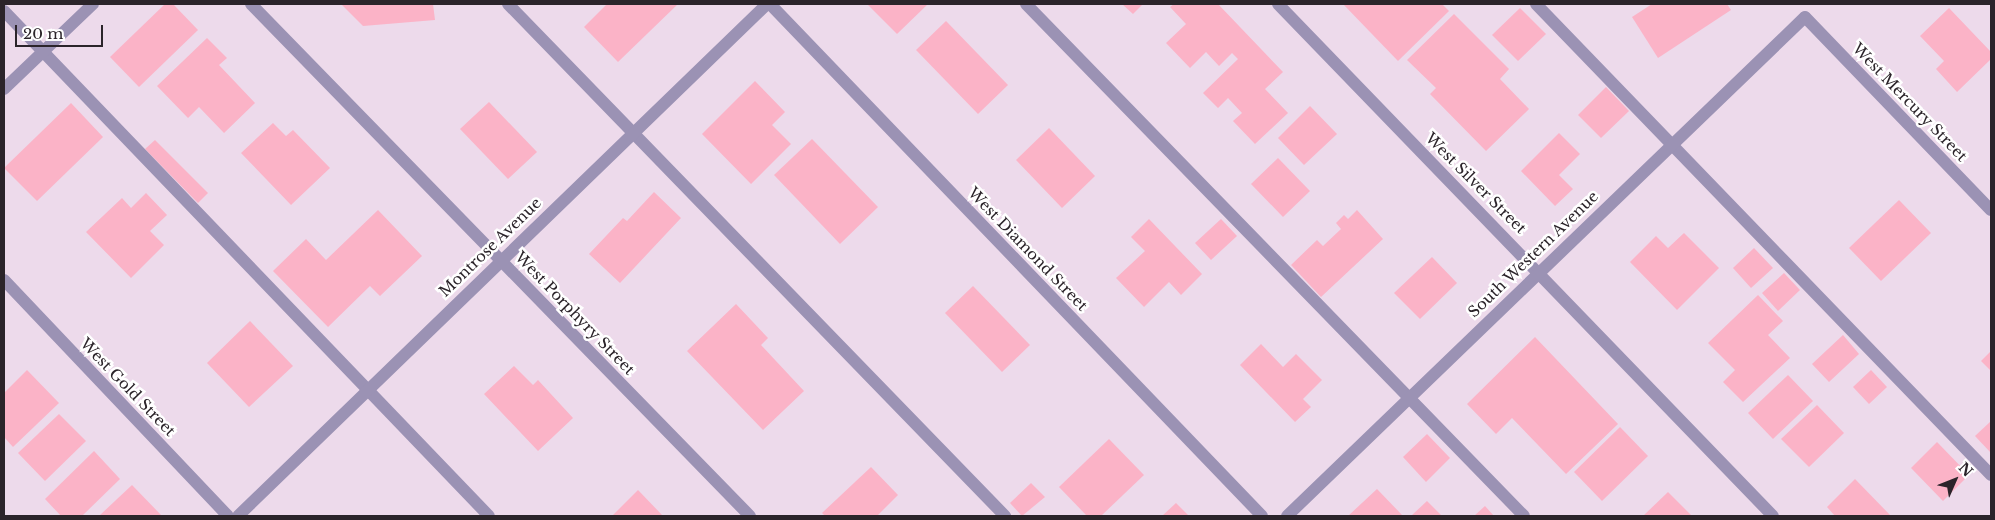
<!DOCTYPE html>
<style>
body{margin:0}
#map{position:relative;width:1995px;height:520px;overflow:hidden;background:#eddaeb;font-family:"Libre Baskerville",serif}
div>[style]{position:absolute}
[style*='--x']{left:calc(var(--x)*1px);top:calc(var(--y)*1px);width:calc(var(--w)*1px);rotate:calc(var(--a)*1deg)}
.building>*{inset:0;background:#fbb3c7}
.lane>*{height:12px;margin:-6px;padding:0 6px;transform-origin:6px;border-radius:6px;background:#9b92b4}
.street>*{height:12px;margin:-6px;padding:0 6px;transform-origin:6px;border-radius:6px;background:#9b92b4}
span{translate:-50% -50%;white-space:nowrap;text-align:center;line-height:1.15;-webkit-text-stroke:5px #fff;paint-order:stroke}
.street-label{font-size:15px;color:#2b242a}
.frame{position:absolute;inset:0;border:5px solid #2b242a;pointer-events:none}
.north{position:absolute;left:1930px;top:455px;width:50px;height:50px;-webkit-text-stroke:4px #fff;paint-order:stroke;rotate:46deg;font-size:14px;font-weight:700;line-height:20px;text-align:center;color:#2b242a}
.north::after{content:'';display:block;margin:auto;width:18px;height:22px;background:#2b242a;clip-path:polygon(50% 0,100% 100%,50% 72%,0 100%)}
.scale{position:absolute;left:15px;top:25px;width:88px;height:22px;box-sizing:border-box;border:2px solid #2b242a;border-top:0;padding-left:6px;font-size:15px;line-height:18px;white-space:nowrap;color:#2b242a;-webkit-text-stroke:4px #fff;paint-order:stroke}
</style>
<div id="map">
<div class="building">
<i style="clip-path:polygon(165px 4px,173px 4px,198px 30px,139px 87px,110px 57px)"></i>
<i style="clip-path:polygon(341px 4px,433px 4px,435px 20px,363px 26px)"></i>
<i style="clip-path:polygon(607px 4px,678px 4px,618px 62px,584px 27px)"></i>
<i style="clip-path:polygon(867px 4px,928px 4px,897px 34px)"></i>
<i style="clip-path:polygon(1122px 4px,1143px 4px,1133px 14px)"></i>
<i style="clip-path:polygon(1174px 4px,1218px 4px,1283px 72px,1265px 89px,1288px 113px,1255px 144px,1233px 121px,1242px 113px,1228px 98px,1218px 108px,1203px 93px,1238px 59px,1232px 53px,1219px 66px,1206px 52px,1190px 68px,1166px 43px,1186px 24px,1170px 7px)"></i>
<i style="clip-path:polygon(1343px 4px,1442px 4px,1449px 11px,1398px 61px)"></i>
<i style="clip-path:polygon(1652px 4px,1727px 4px,1731px 10px,1658px 58px,1632px 17px)"></i>
<i style="clip-path:polygon(1520px 8px,1546px 34px,1518px 61px,1492px 35px)"></i>
<i style="clip-path:polygon(1949px 8px,1991px 52px,1991px 59px,1957px 92px,1936px 69px,1944px 61px,1920px 36px)"></i>
<i style="clip-path:polygon(1454px 14px,1509px 69px,1500px 79px,1529px 109px,1486px 151px,1430px 94px,1436px 88px,1407px 60px)"></i>
<i style="clip-path:polygon(946px 21px,1008px 85px,978px 114px,916px 50px)"></i>
<i style="clip-path:polygon(207px 38px,227px 58px,219px 65px,255px 103px,224px 133px,199px 107px,188px 118px,157px 86px)"></i>
<i style="clip-path:polygon(755px 81px,785px 112px,772px 125px,791px 144px,751px 184px,702px 134px)"></i>
<i style="clip-path:polygon(1606px 87px,1629px 111px,1601px 138px,1578px 115px)"></i>
<i style="clip-path:polygon(489px 102px,537px 152px,508px 179px,460px 129px)"></i>
<i style="clip-path:polygon(71px 103px,103px 137px,37px 201px,4px 168px)"></i>
<i style="clip-path:polygon(1310px 106px,1337px 134px,1304px 165px,1278px 138px)"></i>
<i style="clip-path:polygon(273px 123px,286px 136px,293px 130px,330px 168px,291px 205px,241px 153px)"></i>
<i style="clip-path:polygon(1049px 128px,1095px 176px,1062px 208px,1016px 160px)"></i>
<i style="clip-path:polygon(1559px 133px,1580px 154px,1559px 175px,1573px 189px,1555px 206px,1521px 171px)"></i>
<i style="clip-path:polygon(812px 139px,878px 207px,840px 244px,774px 175px)"></i>
<i style="clip-path:polygon(155px 140px,208px 193px,198px 203px,145px 149px)"></i>
<i style="clip-path:polygon(1278px 158px,1310px 191px,1283px 217px,1251px 184px)"></i>
<i style="clip-path:polygon(654px 192px,681px 218px,620px 283px,589px 254px,623px 218px,627px 221px)"></i>
<i style="clip-path:polygon(146px 193px,167px 215px,150px 231px,164px 245px,131px 278px,86px 232px,122px 198px,131px 208px)"></i>
<i style="clip-path:polygon(1899px 200px,1931px 233px,1881px 281px,1849px 248px)"></i>
<i style="clip-path:polygon(378px 210px,422px 256px,380px 296px,370px 286px,328px 327px,273px 271px,306px 239px,326px 260px)"></i>
<i style="clip-path:polygon(1357px 210px,1383px 239px,1321px 297px,1291px 265px,1317px 240px,1323px 246px,1341px 229px,1336px 223px,1344px 215px,1348px 219px)"></i>
<i style="clip-path:polygon(1149px 219px,1202px 274px,1181px 295px,1169px 282px,1144px 307px,1116px 278px,1145px 251px,1131px 237px)"></i>
<i style="clip-path:polygon(1221px 219px,1237px 236px,1211px 260px,1195px 243px)"></i>
<i style="clip-path:polygon(1684px 233px,1719px 268px,1677px 310px,1630px 262px,1656px 236px,1668px 248px)"></i>
<i style="clip-path:polygon(1754px 248px,1773px 268px,1751px 288px,1733px 268px)"></i>
<i style="clip-path:polygon(1432px 257px,1457px 283px,1420px 319px,1394px 293px)"></i>
<i style="clip-path:polygon(1784px 273px,1800px 290px,1778px 311px,1762px 293px)"></i>
<i style="clip-path:polygon(973px 286px,1030px 345px,1002px 372px,945px 313px)"></i>
<i style="clip-path:polygon(1758px 295px,1783px 321px,1768px 335px,1790px 358px,1743px 402px,1723px 382px,1735px 370px,1708px 343px)"></i>
<i style="clip-path:polygon(736px 304px,768px 338px,761px 345px,804px 391px,763px 430px,687px 351px)"></i>
<i style="clip-path:polygon(250px 321px,293px 366px,249px 407px,207px 363px)"></i>
<i style="clip-path:polygon(1843px 335px,1859px 354px,1829px 382px,1812px 364px)"></i>
<i style="clip-path:polygon(1535px 337px,1618px 424px,1566px 474px,1512px 418px,1496px 434px,1467px 404px)"></i>
<i style="clip-path:polygon(1261px 344px,1283px 367px,1296px 354px,1322px 380px,1303px 399px,1311px 407px,1295px 422px,1240px 365px)"></i>
<i style="clip-path:polygon(1991px 351px,1991px 371px,1981px 361px)"></i>
<i style="clip-path:polygon(514px 366px,533px 385px,538px 380px,573px 418px,538px 451px,484px 394px)"></i>
<i style="clip-path:polygon(27px 370px,59px 403px,13px 447px,4px 437px,4px 393px)"></i>
<i style="clip-path:polygon(1871px 370px,1887px 387px,1869px 404px,1853px 387px)"></i>
<i style="clip-path:polygon(1788px 375px,1813px 401px,1773px 439px,1748px 413px)"></i>
<i style="clip-path:polygon(1817px 405px,1844px 433px,1809px 467px,1781px 439px)"></i>
<i style="clip-path:polygon(59px 414px,86px 441px,45px 481px,18px 453px)"></i>
<i style="clip-path:polygon(1991px 421px,1991px 453px,1975px 436px)"></i>
<i style="clip-path:polygon(1620px 427px,1648px 456px,1602px 501px,1574px 472px)"></i>
<i style="clip-path:polygon(1427px 434px,1450px 458px,1426px 482px,1403px 457px)"></i>
<i style="clip-path:polygon(1109px 439px,1144px 475px,1101px 516px,1087px 516px,1059px 487px)"></i>
<i style="clip-path:polygon(1937px 442px,1969px 475px,1943px 501px,1911px 468px)"></i>
<i style="clip-path:polygon(94px 451px,120px 479px,82px 516px,61px 516px,45px 499px)"></i>
<i style="clip-path:polygon(871px 467px,898px 495px,877px 516px,825px 516px,822px 513px)"></i>
<i style="clip-path:polygon(1855px 479px,1891px 516px,1835px 516px,1827px 507px)"></i>
<i style="clip-path:polygon(1031px 483px,1045px 497px,1022px 516px,1010px 503px)"></i>
<i style="clip-path:polygon(132px 485px,162px 516px,99px 516px)"></i>
<i style="clip-path:polygon(1377px 489px,1403px 516px,1348px 516px)"></i>
<i style="clip-path:polygon(638px 490px,663px 516px,612px 516px)"></i>
<i style="clip-path:polygon(1668px 492px,1692px 516px,1643px 516px)"></i>
<i style="clip-path:polygon(1427px 501px,1442px 516px,1411px 516px)"></i>
<i style="clip-path:polygon(1176px 503px,1189px 516px,1162px 516px)"></i>
<i style="clip-path:polygon(1485px 506px,1494px 516px,1474px 516px)"></i>
</div>
<div class="lane">
<i style="--x:508;--y:4;--w:714;--a:45.85"></i>
<i style="--x:1026;--y:4;--w:714;--a:45.79"></i>
<i style="--x:1536;--y:4;--w:655;--a:45.99"></i>
<i style="--x:4;--y:11;--w:700;--a:46.16"></i>
</div>
<div class="street">
<i style="--x:251;--y:4;--w:715;--a:45.74"></i>
<i style="--x:770;--y:4;--w:710;--a:46.14"></i>
<i style="--x:1278;--y:4;--w:712;--a:45.97"></i>
<i style="--x:4;--y:89;--w:123;--a:-43.7"></i>
<i style="--x:4;--y:280;--w:325;--a:46.5"></i>
<i style="--x:238;--y:516;--w:736;--a:-44.06"></i>
<i style="--x:1287;--y:516;--w:719;--a:-43.93"></i>
<i style="--x:1805;--y:17;--w:268;--a:46.1"></i>
</div>
<div class="street-label">
<span style="left:1910px;top:102px;rotate:46deg">West Mercury Street</span>
<span style="left:1476px;top:183px;rotate:45deg">West Silver Street</span>
<span style="left:490px;top:247px;rotate:-44deg">Montrose Avenue</span>
<span style="left:1028px;top:249px;rotate:46deg">West Diamond Street</span>
<span style="left:1533px;top:254px;rotate:-44deg">South Western Avenue</span>
<span style="left:575px;top:313px;rotate:46deg">West Porphyry Street</span>
<span style="left:128px;top:387px;rotate:46deg">West Gold Street</span>
</div>
<div class="frame"></div>
<div class="north">N</div>
<div class="scale">20 m</div>
</div>
